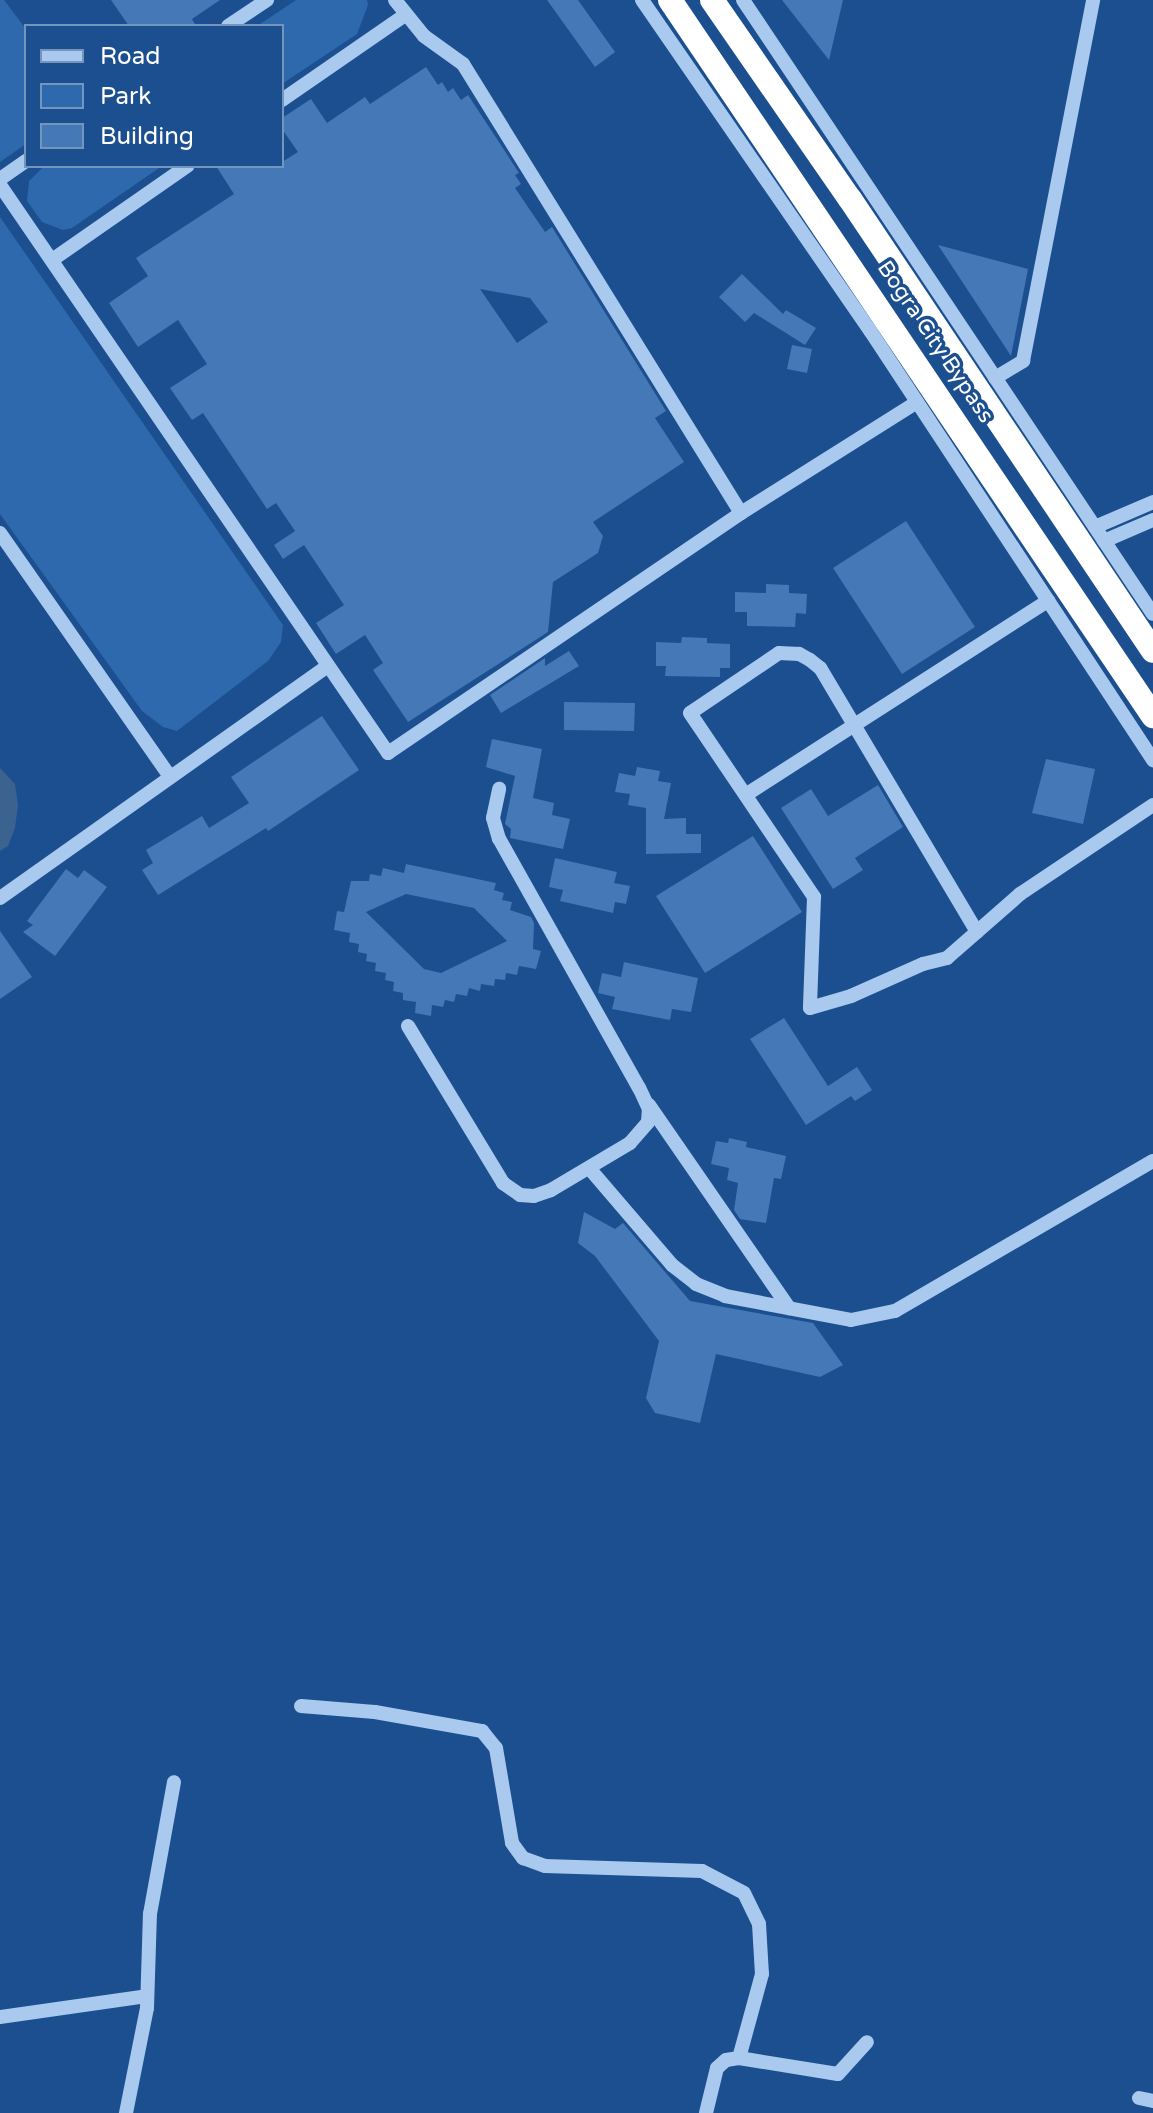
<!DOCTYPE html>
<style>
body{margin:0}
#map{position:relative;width:1153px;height:2113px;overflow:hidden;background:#1b4f8f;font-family:"Varela Round",sans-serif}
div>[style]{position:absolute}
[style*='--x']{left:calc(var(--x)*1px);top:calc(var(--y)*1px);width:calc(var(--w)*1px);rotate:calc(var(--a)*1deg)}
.green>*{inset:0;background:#2e69ad}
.water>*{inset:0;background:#3c6290}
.building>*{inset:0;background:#4478b7}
.minor>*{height:14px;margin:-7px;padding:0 7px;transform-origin:7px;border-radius:7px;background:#a9c9ee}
.highway>*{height:24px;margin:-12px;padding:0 12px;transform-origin:12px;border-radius:12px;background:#fff}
span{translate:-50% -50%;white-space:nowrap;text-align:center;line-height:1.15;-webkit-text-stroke:7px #1b4f8f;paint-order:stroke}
.street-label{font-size:22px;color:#fff}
.legend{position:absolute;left:24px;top:24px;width:260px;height:144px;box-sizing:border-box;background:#1b4f8f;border:2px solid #7695bc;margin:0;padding:10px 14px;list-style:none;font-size:24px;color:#fff}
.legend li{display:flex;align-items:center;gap:16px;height:40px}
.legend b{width:40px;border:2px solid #7695bc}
</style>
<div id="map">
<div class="green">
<i style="clip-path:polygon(0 0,4px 0,26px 29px,26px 144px,0 162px)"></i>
<i style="clip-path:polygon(296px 0,367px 0,368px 5px,357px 34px,282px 84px,282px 26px,257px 26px)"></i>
<i style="clip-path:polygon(44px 166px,162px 166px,72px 228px,63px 230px,42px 222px,27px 201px,29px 181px)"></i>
<i style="clip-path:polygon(0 217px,283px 625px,281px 642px,268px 661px,177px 731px,163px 727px,142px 711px,0 514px)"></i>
</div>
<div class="water">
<i style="clip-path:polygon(0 768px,15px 784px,18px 805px,15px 828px,8px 846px,0 851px)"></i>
</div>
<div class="building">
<i style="clip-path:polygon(111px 0,220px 0,192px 19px,196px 26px,129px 26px)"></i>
<i style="clip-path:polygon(547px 0,578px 0,615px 52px,595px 67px)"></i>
<i style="clip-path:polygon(782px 0,843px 0,829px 60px)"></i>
<i style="clip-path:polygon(evenodd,426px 67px,438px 85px,442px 82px,448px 92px,453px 88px,461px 100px,468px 95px,497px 139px,519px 173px,515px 175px,521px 184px,515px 188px,545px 232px,552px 227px,666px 411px,655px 418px,684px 462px,593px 522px,603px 536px,598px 553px,553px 582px,548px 632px,408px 722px,373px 670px,383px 663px,365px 635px,336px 654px,316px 623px,344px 605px,304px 545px,283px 559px,274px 545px,295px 531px,276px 503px,267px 509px,203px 413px,192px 420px,170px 388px,207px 364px,178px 320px,138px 347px,109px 303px,148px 276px,136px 258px,234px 194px,216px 166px,282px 166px,282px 162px,298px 152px,282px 129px,282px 118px,311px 99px,327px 123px,365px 97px,370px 104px,426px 67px,480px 289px,530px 298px,548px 322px,517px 343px,480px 289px)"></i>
<i style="clip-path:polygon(938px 245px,1028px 269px,1011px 356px)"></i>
<i style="clip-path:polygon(742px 274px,783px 314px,786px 310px,816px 328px,805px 345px,754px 313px,745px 322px,719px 297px)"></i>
<i style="clip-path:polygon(792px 345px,812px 349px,807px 373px,787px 369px)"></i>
<i style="clip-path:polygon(906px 521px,975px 627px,902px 674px,833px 568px)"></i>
<i style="clip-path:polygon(766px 584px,789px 585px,789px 593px,807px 594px,806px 614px,796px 613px,795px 627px,747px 626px,747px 612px,735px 612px,735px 592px,766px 593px)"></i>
<i style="clip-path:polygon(682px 637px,707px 638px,707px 643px,730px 644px,730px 668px,720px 668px,720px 677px,665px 676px,666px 666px,656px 666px,656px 642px,681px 643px)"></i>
<i style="clip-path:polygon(569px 651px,579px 666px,501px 713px,490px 695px,545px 658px,545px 666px)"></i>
<i style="clip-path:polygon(564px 702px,635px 703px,634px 731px,564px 730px)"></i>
<i style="clip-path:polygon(322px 716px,359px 770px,268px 831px,266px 828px,158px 895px,142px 870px,153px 863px,146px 850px,202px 816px,209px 828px,249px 803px,231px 777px)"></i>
<i style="clip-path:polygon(492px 739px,542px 749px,533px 798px,554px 803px,552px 815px,570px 819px,563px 849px,510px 838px,511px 829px,505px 824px,515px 776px,486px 767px)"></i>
<i style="clip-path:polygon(1046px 759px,1095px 769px,1083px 824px,1032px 813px)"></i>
<i style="clip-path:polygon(637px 767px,660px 771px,658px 781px,671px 783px,664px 819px,686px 818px,686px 834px,701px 834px,701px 853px,646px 854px,646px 808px,628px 805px,630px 794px,615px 792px,619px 773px,635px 776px)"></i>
<i style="clip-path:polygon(878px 785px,903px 827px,855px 858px,863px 870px,833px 889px,781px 808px,811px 789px,828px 816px)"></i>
<i style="clip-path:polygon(753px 836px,802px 912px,705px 973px,656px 896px)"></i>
<i style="clip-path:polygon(555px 858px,617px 872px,614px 883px,630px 886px,626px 904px,615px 902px,613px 913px,560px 901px,563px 890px,549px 887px)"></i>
<i style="clip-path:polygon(evenodd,406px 864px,496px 883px,494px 890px,504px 893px,502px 900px,512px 902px,510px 910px,531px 917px,534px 923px,533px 949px,541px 951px,536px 969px,519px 966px,517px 975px,506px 973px,505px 980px,495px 979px,494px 986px,481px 984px,480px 991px,469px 988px,467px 996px,456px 994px,454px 1002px,445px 1000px,443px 1007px,432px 1005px,431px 1016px,415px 1013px,416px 1002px,403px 1000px,403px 993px,393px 991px,394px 982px,385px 980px,386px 973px,375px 971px,376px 963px,366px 961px,367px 954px,358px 952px,359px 944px,349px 942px,350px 933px,334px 930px,337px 911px,344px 912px,351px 881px,369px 881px,370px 874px,381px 876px,383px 868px,404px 873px,406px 864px,406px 894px,474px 908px,507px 941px,441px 973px,424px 969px,366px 912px,406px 894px)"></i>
<i style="clip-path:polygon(66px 869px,78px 878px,84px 870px,107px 887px,55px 956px,23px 932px,33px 925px,27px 921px)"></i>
<i style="clip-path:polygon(0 931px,32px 977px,0 999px)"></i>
<i style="clip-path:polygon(624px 962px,698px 978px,691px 1012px,672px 1009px,670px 1020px,612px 1009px,615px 997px,598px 993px,602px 973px,621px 977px)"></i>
<i style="clip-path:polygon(784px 1018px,828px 1086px,857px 1067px,872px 1090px,855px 1101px,851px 1096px,806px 1125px,750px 1039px)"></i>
<i style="clip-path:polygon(729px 1138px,747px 1142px,746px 1147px,786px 1156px,781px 1179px,774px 1178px,766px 1223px,740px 1219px,734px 1210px,738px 1183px,727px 1180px,729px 1168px,711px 1164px,716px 1141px,728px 1143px)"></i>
<i style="clip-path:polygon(584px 1212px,615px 1229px,623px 1223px,690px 1301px,813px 1323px,843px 1365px,820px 1377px,716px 1354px,700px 1423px,655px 1413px,646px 1398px,659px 1341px,595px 1256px,578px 1243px)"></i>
</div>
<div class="minor">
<i style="--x:395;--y:0;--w:46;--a:51.1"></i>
<i style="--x:424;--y:36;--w:48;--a:35.7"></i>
<i style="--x:463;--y:64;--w:528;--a:58.24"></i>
<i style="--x:642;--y:0;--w:403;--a:55.4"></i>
<i style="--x:871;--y:332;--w:513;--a:56.62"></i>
<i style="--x:743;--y:0;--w:738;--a:56.27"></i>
<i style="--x:228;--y:26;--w:47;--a:-33.7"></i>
<i style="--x:282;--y:100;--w:150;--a:-34.6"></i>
<i style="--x:0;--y:179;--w:32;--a:-35"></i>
<i style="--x:0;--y:185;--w:688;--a:55.66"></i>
<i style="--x:388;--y:753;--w:427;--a:-34.2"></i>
<i style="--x:741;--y:513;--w:208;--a:-32.2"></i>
<i style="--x:52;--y:260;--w:165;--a:-34.8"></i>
<i style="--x:995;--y:378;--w:33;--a:-31"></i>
<i style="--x:1023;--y:361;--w:368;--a:-79"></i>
<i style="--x:1095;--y:527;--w:63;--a:-23.3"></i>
<i style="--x:0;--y:533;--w:297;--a:55.1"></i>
<i style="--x:1104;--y:541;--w:53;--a:-23.2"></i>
<i style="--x:747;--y:794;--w:358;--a:-32.7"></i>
<i style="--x:0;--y:898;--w:402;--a:-35.3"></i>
<i style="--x:977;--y:932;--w:307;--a:-120.7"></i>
<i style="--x:820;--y:668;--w:13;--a:-141"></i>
<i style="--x:810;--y:660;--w:13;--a:-151"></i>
<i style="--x:799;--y:654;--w:20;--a:-177"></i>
<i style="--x:779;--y:653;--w:107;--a:146"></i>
<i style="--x:690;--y:713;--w:222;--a:56"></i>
<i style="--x:814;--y:897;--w:111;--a:92.1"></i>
<i style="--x:810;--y:1008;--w:43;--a:-16.3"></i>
<i style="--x:851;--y:996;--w:79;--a:-24"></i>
<i style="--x:923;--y:964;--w:25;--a:-14"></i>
<i style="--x:947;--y:958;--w:97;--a:-41.2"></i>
<i style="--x:1020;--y:894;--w:160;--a:-33.8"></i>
<i style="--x:408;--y:1026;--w:184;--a:58.8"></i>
<i style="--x:503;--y:1183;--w:21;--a:35"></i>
<i style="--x:520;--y:1195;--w:14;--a:4"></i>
<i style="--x:534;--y:1196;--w:18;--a:-19"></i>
<i style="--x:551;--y:1190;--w:92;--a:-30.7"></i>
<i style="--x:630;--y:1143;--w:28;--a:-49"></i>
<i style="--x:648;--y:1122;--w:13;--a:-86"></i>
<i style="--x:649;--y:1109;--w:23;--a:-115"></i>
<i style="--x:639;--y:1088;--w:286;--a:-119.3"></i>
<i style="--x:499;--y:839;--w:22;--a:-106"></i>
<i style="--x:493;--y:818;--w:30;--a:-78"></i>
<i style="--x:649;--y:1105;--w:247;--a:55.4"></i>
<i style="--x:589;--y:1168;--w:128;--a:49.4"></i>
<i style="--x:672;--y:1265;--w:31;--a:38"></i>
<i style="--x:696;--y:1284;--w:31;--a:22"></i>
<i style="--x:725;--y:1296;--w:128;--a:10.8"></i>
<i style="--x:851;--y:1320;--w:45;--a:-11.6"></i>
<i style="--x:895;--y:1311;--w:298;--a:-30.2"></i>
<i style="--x:301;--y:1706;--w:74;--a:4.6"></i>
<i style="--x:375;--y:1712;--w:109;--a:10.1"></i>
<i style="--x:482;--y:1731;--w:22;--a:51"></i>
<i style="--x:496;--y:1748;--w:96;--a:80.4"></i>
<i style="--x:512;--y:1843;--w:19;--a:54"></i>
<i style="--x:523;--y:1858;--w:23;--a:20"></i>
<i style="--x:545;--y:1866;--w:157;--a:1.8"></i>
<i style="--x:702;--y:1871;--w:47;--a:27.6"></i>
<i style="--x:744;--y:1893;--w:34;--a:64"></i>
<i style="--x:759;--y:1924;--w:50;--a:86.6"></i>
<i style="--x:762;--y:1974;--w:87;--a:105.3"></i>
<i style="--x:0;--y:2017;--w:148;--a:-8.1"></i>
<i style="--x:1139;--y:2098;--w:14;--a:12"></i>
<i style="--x:126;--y:2113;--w:107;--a:-78.7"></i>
<i style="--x:147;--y:2008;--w:94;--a:-88.2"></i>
<i style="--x:150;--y:1914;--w:134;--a:-79.7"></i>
<i style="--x:706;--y:2113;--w:46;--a:-76.3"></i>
<i style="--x:717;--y:2068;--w:12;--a:-42"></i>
<i style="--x:726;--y:2060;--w:13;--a:-9"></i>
<i style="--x:739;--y:2058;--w:100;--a:9.2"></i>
<i style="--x:838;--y:2074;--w:43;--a:-47.8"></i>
</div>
<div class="highway">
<i style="--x:670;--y:0;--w:864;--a:56"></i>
<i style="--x:712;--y:0;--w:242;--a:55.3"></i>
<i style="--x:850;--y:199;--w:544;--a:56.16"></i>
</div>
<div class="street-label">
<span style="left:935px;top:342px;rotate:56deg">Bogra City Bypass</span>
</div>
<ul class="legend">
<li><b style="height:10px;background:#a9c9ee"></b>Road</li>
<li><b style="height:22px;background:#2e69ad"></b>Park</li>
<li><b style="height:22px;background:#4478b7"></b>Building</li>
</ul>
</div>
